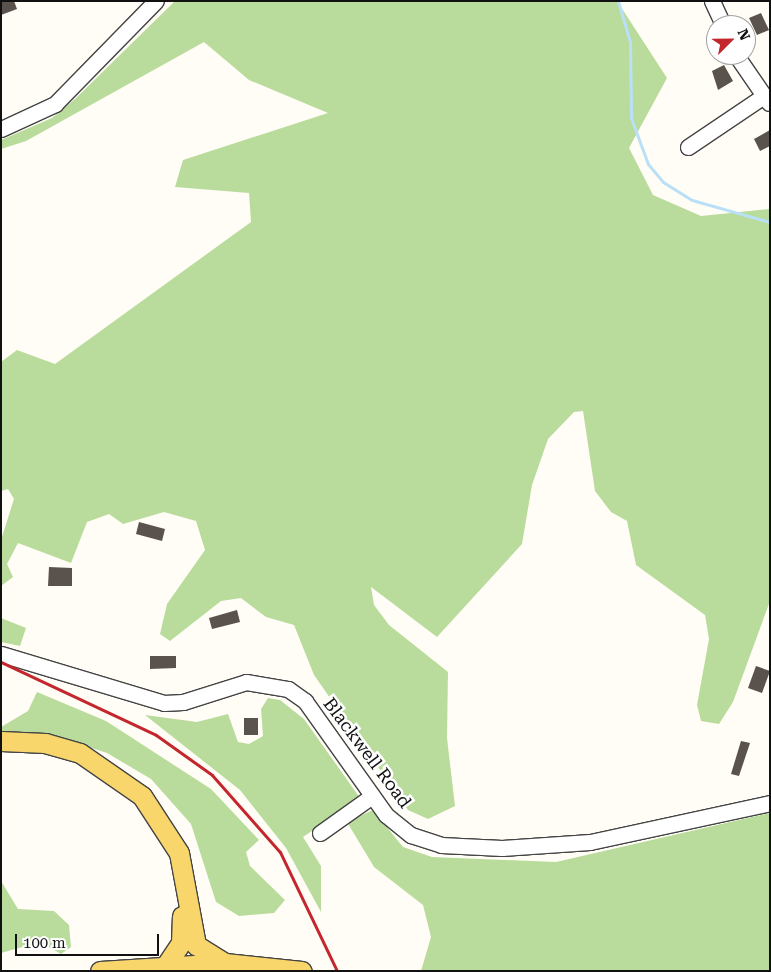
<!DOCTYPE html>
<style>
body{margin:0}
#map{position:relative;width:771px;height:972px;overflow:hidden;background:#fffdf5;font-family:"Roboto Serif",serif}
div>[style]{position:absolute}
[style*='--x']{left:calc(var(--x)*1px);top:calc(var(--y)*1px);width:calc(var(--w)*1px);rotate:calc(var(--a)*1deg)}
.forest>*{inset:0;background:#b9dc9c}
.stream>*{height:3px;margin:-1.5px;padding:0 1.5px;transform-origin:1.5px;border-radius:1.5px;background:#b9e0f7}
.building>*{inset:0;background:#5a524d}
.roads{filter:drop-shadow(1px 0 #444) drop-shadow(-1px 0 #444) drop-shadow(0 1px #444) drop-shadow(0 -1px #444)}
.minor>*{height:15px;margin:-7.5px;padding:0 7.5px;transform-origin:7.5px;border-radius:7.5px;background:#fff}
.major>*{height:19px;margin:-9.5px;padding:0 9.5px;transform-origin:9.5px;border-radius:9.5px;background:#f9d66b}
.rail>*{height:3px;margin:-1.5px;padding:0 1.5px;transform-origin:1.5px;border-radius:1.5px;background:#c4262e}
span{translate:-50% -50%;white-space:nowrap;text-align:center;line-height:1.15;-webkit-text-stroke:5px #fff;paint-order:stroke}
.street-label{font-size:18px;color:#111}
.frame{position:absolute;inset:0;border:2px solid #111;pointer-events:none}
.north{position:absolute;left:706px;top:15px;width:50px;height:50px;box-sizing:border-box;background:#fff;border:1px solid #a0a0a0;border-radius:50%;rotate:67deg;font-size:14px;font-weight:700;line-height:20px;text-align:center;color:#111}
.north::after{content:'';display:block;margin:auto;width:18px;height:22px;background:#c4262e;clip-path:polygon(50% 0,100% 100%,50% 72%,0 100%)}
.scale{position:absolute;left:15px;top:934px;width:144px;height:22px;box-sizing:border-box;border:2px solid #111;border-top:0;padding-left:6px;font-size:15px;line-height:18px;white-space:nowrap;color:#111;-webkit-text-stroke:4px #fff;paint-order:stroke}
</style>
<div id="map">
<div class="forest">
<i style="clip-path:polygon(175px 1px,617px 1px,667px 78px,629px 148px,653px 195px,701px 216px,770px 209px,770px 601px,733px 702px,719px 724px,701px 721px,697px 705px,709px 639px,705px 615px,636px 565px,627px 521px,611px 512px,595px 491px,583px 411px,574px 412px,548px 439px,532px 485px,522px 544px,437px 637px,371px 587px,374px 605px,389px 625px,448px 672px,447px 738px,455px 806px,428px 819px,408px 810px,314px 675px,294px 625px,266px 617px,241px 598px,221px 601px,170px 641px,160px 634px,167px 604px,205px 550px,196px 521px,164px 512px,123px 524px,109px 514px,87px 522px,71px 563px,18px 543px,7px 564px,13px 577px,1px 586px,1px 540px,14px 499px,8px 489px,1px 491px,1px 362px,17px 350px,55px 364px,251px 222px,249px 193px,175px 187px,183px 160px,328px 113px,249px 80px,204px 42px,26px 141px,1px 149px,1px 140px,52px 118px,76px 98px)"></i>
<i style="clip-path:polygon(1px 618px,26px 628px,20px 646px,1px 642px)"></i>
<i style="clip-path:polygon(37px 692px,106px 721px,211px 789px,259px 840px,246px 852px,250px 866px,285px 900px,274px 913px,239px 916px,216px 902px,191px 824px,151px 779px,107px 753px,58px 737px,1px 733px,1px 727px,28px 711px)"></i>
<i style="clip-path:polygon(268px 698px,280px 700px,304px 719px,360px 798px,303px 837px,321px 866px,321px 912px,286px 848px,240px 790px,145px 715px,197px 722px,228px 714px,238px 742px,249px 744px,263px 736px,261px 709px)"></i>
<i style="clip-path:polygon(373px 810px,403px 847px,432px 857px,556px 862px,770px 813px,770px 971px,421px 971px,431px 937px,423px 905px,374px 867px,347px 822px)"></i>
<i style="clip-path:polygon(1px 881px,18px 909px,54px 911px,69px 925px,71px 947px,61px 954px,40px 942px,1px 953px)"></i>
</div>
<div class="stream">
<i style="--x:618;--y:1;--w:43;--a:73.7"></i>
<i style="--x:630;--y:42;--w:76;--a:89.2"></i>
<i style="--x:631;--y:118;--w:49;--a:69.7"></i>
<i style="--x:648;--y:164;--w:23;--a:50"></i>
<i style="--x:663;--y:182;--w:34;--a:32"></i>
<i style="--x:692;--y:200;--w:81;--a:15.8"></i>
</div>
<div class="building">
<i style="clip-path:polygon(1px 1px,14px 1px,17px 9px,1px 15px)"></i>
<i style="clip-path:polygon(761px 13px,769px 30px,757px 35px,749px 18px)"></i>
<i style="clip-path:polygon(724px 65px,733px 81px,718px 90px,712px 71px)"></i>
<i style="clip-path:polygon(770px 130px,770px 146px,760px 151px,754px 139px)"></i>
<i style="clip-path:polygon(139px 522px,165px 529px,162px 541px,136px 534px)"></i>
<i style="clip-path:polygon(49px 567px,72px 568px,72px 586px,48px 586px)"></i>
<i style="clip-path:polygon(237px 610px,240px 622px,212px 629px,209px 618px)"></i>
<i style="clip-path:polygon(150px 656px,176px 656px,176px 668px,150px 669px)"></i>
<i style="clip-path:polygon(756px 666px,770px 671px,762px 693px,748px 688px)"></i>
<i style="clip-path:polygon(244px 718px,258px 718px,258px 735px,244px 735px)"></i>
<i style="clip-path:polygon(741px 741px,750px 743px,739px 776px,731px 774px)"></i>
</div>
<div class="roads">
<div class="minor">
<i style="--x:712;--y:1;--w:26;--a:65"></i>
<i style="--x:736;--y:55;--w:58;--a:55.5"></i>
<i style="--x:1;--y:129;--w:60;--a:-24.8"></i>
<i style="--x:55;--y:104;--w:144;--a:-45.6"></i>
<i style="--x:688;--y:147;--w:89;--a:-34"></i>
<i style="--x:1;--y:654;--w:170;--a:16.7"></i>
<i style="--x:164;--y:703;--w:19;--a:-3"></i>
<i style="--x:183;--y:702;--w:66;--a:-17.6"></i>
<i style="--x:246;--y:682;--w:43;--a:9.5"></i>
<i style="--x:288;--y:689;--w:21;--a:35"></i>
<i style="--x:305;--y:701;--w:140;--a:54.6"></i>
<i style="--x:386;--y:815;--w:32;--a:39"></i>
<i style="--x:411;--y:835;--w:32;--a:18"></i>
<i style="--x:441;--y:845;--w:61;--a:2.8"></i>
<i style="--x:502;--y:848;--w:88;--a:-3.9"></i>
<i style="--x:590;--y:842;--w:184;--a:-12.2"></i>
<i style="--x:320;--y:833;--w:64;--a:-35.4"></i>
</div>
<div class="major">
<i style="--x:1;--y:741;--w:44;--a:2.6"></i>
<i style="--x:45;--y:743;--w:36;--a:16"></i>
<i style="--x:80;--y:753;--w:75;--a:34.7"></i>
<i style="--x:142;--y:796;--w:68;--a:57"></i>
<i style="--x:179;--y:853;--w:94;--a:79.5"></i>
<i style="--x:196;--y:945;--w:34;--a:32"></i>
<i style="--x:166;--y:965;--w:27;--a:-56"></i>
<i style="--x:181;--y:943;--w:27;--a:-88"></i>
<i style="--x:100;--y:971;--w:125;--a:-3.7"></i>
<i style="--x:225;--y:963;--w:77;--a:5.9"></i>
</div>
</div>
<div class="rail">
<i style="--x:1;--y:662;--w:171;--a:25.2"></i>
<i style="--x:156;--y:735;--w:69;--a:35.5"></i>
<i style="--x:212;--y:775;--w:103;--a:48.6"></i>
<i style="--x:280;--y:852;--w:132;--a:64.4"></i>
</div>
<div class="street-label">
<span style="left:367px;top:753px;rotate:53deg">Blackwell Road</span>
</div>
<div class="frame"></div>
<div class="north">N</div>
<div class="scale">100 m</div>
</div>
